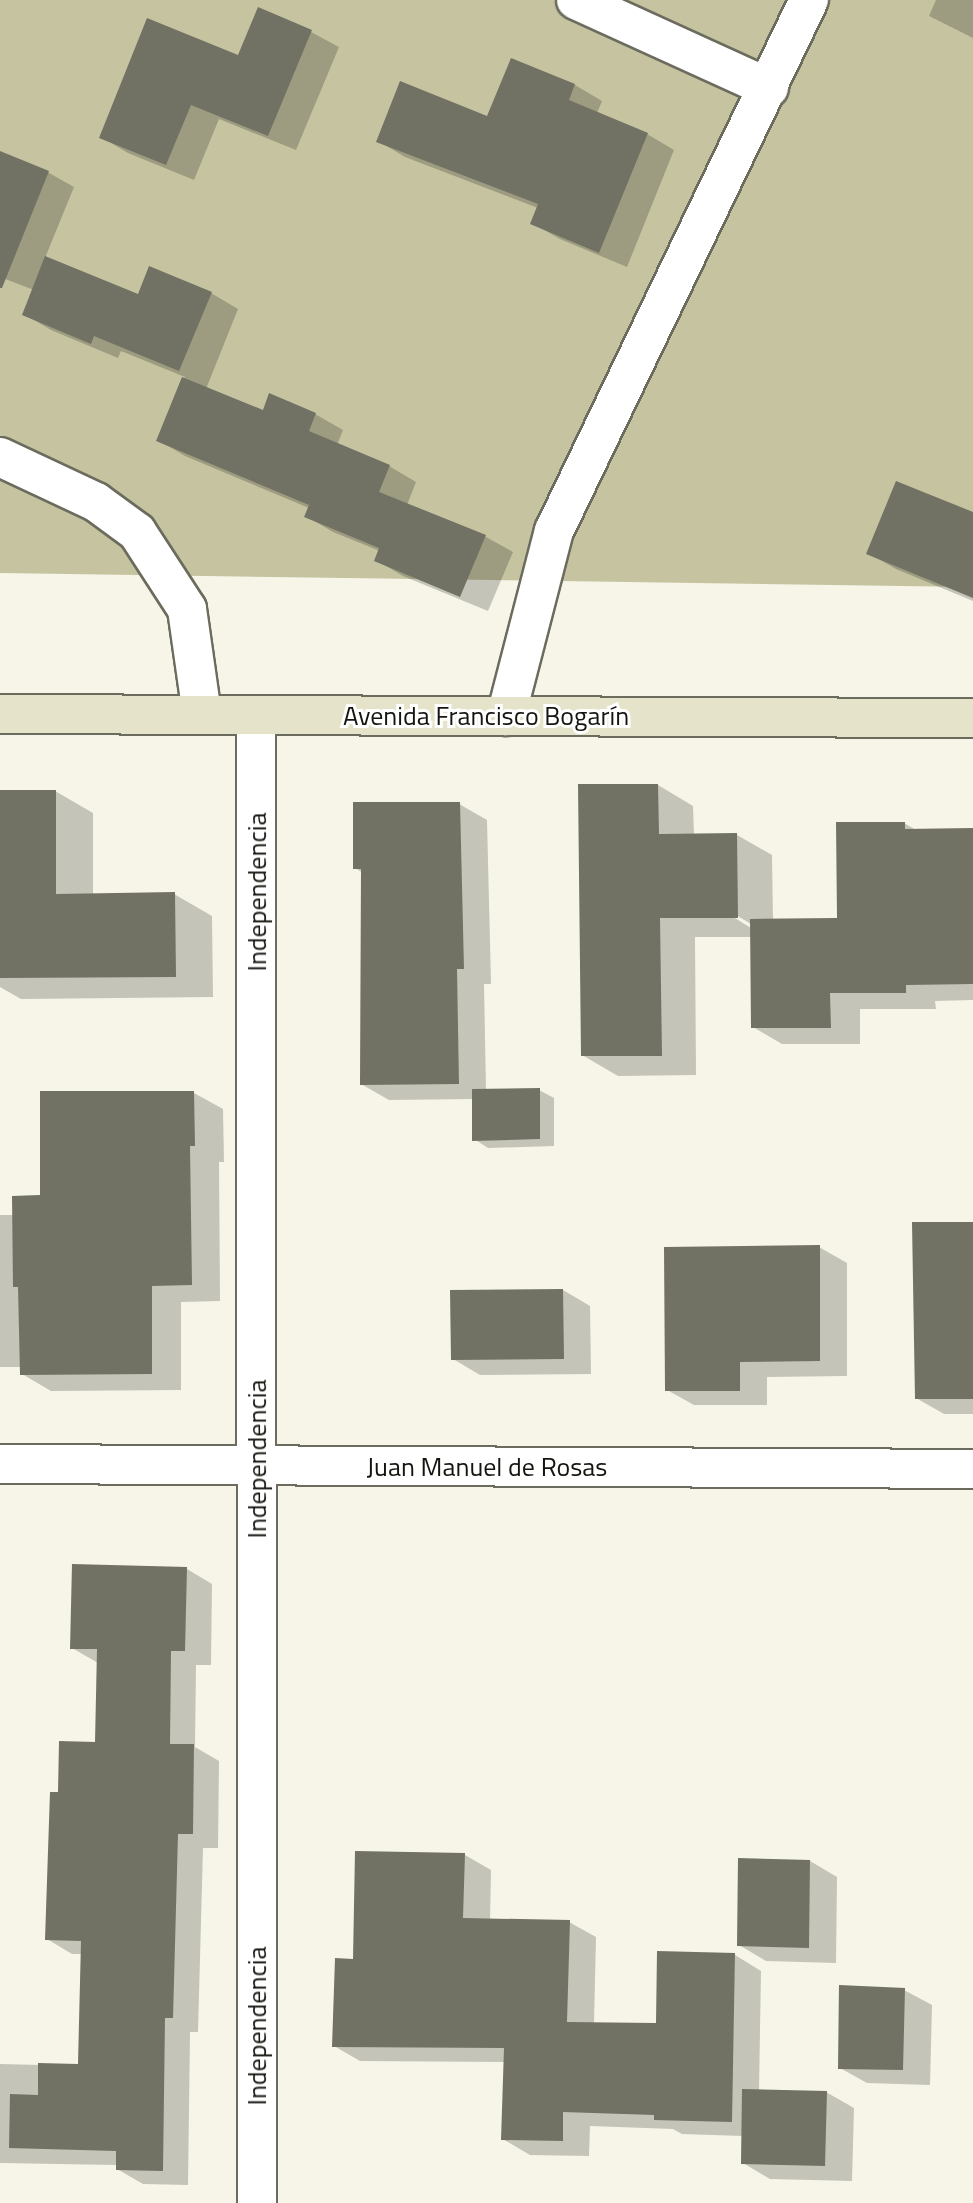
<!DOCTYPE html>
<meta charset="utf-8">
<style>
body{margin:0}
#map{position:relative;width:973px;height:2203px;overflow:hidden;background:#f6f5e7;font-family:"Titillium Web",sans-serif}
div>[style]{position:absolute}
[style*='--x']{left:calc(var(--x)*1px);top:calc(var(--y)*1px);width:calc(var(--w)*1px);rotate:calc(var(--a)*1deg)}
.green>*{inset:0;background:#c5c3a0}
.shadow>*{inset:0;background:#0003}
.building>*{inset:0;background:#717164}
.roads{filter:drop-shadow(2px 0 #6b6b5e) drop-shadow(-2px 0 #6b6b5e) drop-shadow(0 2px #6b6b5e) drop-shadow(0 -2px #6b6b5e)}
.street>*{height:38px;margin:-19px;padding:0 19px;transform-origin:19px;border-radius:19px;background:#fff}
.secondary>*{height:38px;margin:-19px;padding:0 19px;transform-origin:19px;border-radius:19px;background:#e5e3ca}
span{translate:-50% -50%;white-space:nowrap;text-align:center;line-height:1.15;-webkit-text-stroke:6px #fff;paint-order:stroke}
.street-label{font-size:26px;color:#15140f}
</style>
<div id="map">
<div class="green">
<i style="clip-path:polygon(0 0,973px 0,973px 587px,0 573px)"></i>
</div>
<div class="shadow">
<i style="clip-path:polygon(936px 0,973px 0,973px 38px,929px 16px)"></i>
<i style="clip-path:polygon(311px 32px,339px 47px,296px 150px,219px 119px,194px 180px,128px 153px,101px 137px,239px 57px)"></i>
<i style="clip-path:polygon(512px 60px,575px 85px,602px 101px,597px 113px,647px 134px,674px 150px,627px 267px,560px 239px,532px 223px,538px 208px,405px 157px,378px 141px,488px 118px)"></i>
<i style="clip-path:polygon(0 154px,49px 173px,74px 187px,45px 258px,139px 296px,211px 293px,238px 309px,206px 389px,264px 412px,315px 414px,343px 430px,337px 445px,389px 466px,416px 482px,407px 505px,486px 537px,513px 552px,488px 611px,403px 576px,376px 560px,380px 551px,333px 532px,306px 516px,309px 508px,185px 456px,158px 440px,185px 377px,121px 351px,118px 358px,51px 330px,24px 314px,34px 290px,0 277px)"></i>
<i style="clip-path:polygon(973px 514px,973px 601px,896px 569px,868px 553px)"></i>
<i style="clip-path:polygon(evenodd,658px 785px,693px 806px,694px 835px,737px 835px,772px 855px,773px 921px,839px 920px,904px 823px,916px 830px,973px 830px,973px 1000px,935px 1001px,936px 1009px,860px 1009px,860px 1044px,782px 1044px,753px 1027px,752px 937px,695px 937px,696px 1075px,618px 1076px,582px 1055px,658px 785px,731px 912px,751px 924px,751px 928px,730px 915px,731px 912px)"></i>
<i style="clip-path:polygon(55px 791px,93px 813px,93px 895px,174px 894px,212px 916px,213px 997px,21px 999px,0 987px,0 792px)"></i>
<i style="clip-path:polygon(459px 804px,487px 820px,491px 984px,484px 984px,486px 1090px,539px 1090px,554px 1098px,554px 1146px,488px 1148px,474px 1139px,473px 1099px,389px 1100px,361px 1084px,363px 873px,355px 868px)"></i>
<i style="clip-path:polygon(194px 1093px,223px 1109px,224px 1162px,219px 1162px,220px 1301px,181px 1302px,181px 1390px,51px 1391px,22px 1374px,22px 1367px,0 1367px,0 1215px,14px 1215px)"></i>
<i style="clip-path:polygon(973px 1223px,973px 1414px,944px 1414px,916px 1398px)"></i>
<i style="clip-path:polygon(819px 1247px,847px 1263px,847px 1376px,767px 1377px,767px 1405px,694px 1405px,667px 1390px)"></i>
<i style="clip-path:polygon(563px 1290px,590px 1306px,591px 1374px,480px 1375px,453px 1359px)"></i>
<i style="clip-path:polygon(187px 1569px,212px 1584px,211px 1665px,196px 1665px,195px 1747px,219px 1761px,218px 1848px,203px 1848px,198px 2032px,190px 2032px,188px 2185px,143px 2184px,117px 2169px,117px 2165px,0 2163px,0 2034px,0 2064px,80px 2066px,82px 1954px,72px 1954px,47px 1939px,60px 1794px,97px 1744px,98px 1663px,72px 1648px)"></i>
<i style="clip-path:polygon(465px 1855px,491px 1870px,490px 1921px,569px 1922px,596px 1937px,594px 2024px,657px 2025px,735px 1955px,761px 1971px,759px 2091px,826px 2092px,854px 2108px,852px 2181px,770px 2179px,743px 2163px,743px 2136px,682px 2134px,673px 2129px,590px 2126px,589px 2156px,530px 2155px,503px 2139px,505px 2062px,360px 2061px,334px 2046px,355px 1960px)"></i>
<i style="clip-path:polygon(810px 1861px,837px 1877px,836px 1963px,766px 1961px,739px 1945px)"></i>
<i style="clip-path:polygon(904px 1990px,932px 2005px,930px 2085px,867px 2083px,840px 2068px)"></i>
</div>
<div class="building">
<i style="clip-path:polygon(258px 7px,312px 30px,268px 136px,191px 105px,166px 165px,99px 138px,147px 18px,238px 55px)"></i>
<i style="clip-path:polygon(511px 58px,575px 84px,569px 100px,648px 133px,599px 253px,530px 224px,538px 204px,376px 142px,400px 81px,487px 116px)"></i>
<i style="clip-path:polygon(0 151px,49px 171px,2px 288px,0 288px)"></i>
<i style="clip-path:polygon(45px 256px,138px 294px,149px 266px,212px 292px,179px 371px,94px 336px,91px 344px,22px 315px)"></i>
<i style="clip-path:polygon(182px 377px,263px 410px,269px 393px,316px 413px,309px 431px,390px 465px,379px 492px,486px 535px,460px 597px,374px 561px,379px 548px,304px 517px,309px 505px,156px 441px)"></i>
<i style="clip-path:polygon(896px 481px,973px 512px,973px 598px,866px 554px)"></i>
<i style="clip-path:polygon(578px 784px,658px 784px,659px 834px,737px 833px,738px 918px,660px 918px,662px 1056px,581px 1056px)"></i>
<i style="clip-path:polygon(0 790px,56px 790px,56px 894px,175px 892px,176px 977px,0 978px)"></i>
<i style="clip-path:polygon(353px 802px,460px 802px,464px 969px,457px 969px,459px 1084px,360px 1085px,361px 869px,353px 869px)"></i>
<i style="clip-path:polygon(836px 822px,905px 822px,905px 829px,973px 828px,973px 984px,906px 985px,906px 993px,830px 993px,831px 1028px,751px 1028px,750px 919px,837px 918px)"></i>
<i style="clip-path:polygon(540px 1088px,540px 1139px,472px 1141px,472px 1089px)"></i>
<i style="clip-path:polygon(40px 1091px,194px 1091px,195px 1146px,190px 1146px,192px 1285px,152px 1286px,152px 1374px,20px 1375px,18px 1287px,13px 1287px,12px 1196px,40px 1195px)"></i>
<i style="clip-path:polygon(912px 1222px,973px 1222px,973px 1399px,915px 1399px)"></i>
<i style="clip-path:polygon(820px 1245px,820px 1361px,740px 1362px,740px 1391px,665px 1391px,664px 1247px)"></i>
<i style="clip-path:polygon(563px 1289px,564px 1359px,451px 1360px,450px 1290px)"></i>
<i style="clip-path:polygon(72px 1564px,187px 1567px,185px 1651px,171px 1651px,170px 1744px,194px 1744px,193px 1834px,178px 1834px,173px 2018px,165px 2018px,163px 2171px,116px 2170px,116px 2151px,9px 2148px,10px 2094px,38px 2095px,38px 2063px,78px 2064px,81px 1941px,45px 1940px,50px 1792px,58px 1792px,59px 1741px,95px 1742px,97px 1649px,70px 1649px)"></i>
<i style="clip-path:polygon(355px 1851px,465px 1853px,463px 1918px,570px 1920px,567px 2022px,656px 2023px,657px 1951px,735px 1953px,732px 2122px,654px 2120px,654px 2115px,563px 2112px,563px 2141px,501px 2140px,504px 2048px,332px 2047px,335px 1958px,353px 1959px)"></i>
<i style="clip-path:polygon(738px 1858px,810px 1860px,809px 1948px,737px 1946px)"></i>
<i style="clip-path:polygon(839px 1985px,905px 1988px,903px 2070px,838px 2069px)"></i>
<i style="clip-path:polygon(742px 2089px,827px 2091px,825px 2166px,741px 2164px)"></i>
</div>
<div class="roads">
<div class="street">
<i style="--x:576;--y:0;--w:212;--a:24.5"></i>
<i style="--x:0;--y:457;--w:106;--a:25.1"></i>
<i style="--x:96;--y:502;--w:51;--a:36.2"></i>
<i style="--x:137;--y:532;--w:92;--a:57"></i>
<i style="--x:187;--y:609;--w:106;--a:81.9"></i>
<i style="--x:256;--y:715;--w:1488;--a:89.96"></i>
<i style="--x:506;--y:716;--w:191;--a:-75.5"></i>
<i style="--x:554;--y:531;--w:589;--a:-64.35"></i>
<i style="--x:0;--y:1464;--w:973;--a:0.29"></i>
</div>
<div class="secondary">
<i style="--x:0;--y:714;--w:973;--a:0.24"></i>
</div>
</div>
<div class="street-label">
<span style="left:486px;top:716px">Avenida Francisco Bogarín</span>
<span style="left:257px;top:892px;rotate:-90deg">Independencia</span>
<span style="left:257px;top:1459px;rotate:-90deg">Independencia</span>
<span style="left:487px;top:1467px">Juan Manuel de Rosas</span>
<span style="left:257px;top:2026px;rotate:-90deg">Independencia</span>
</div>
</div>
